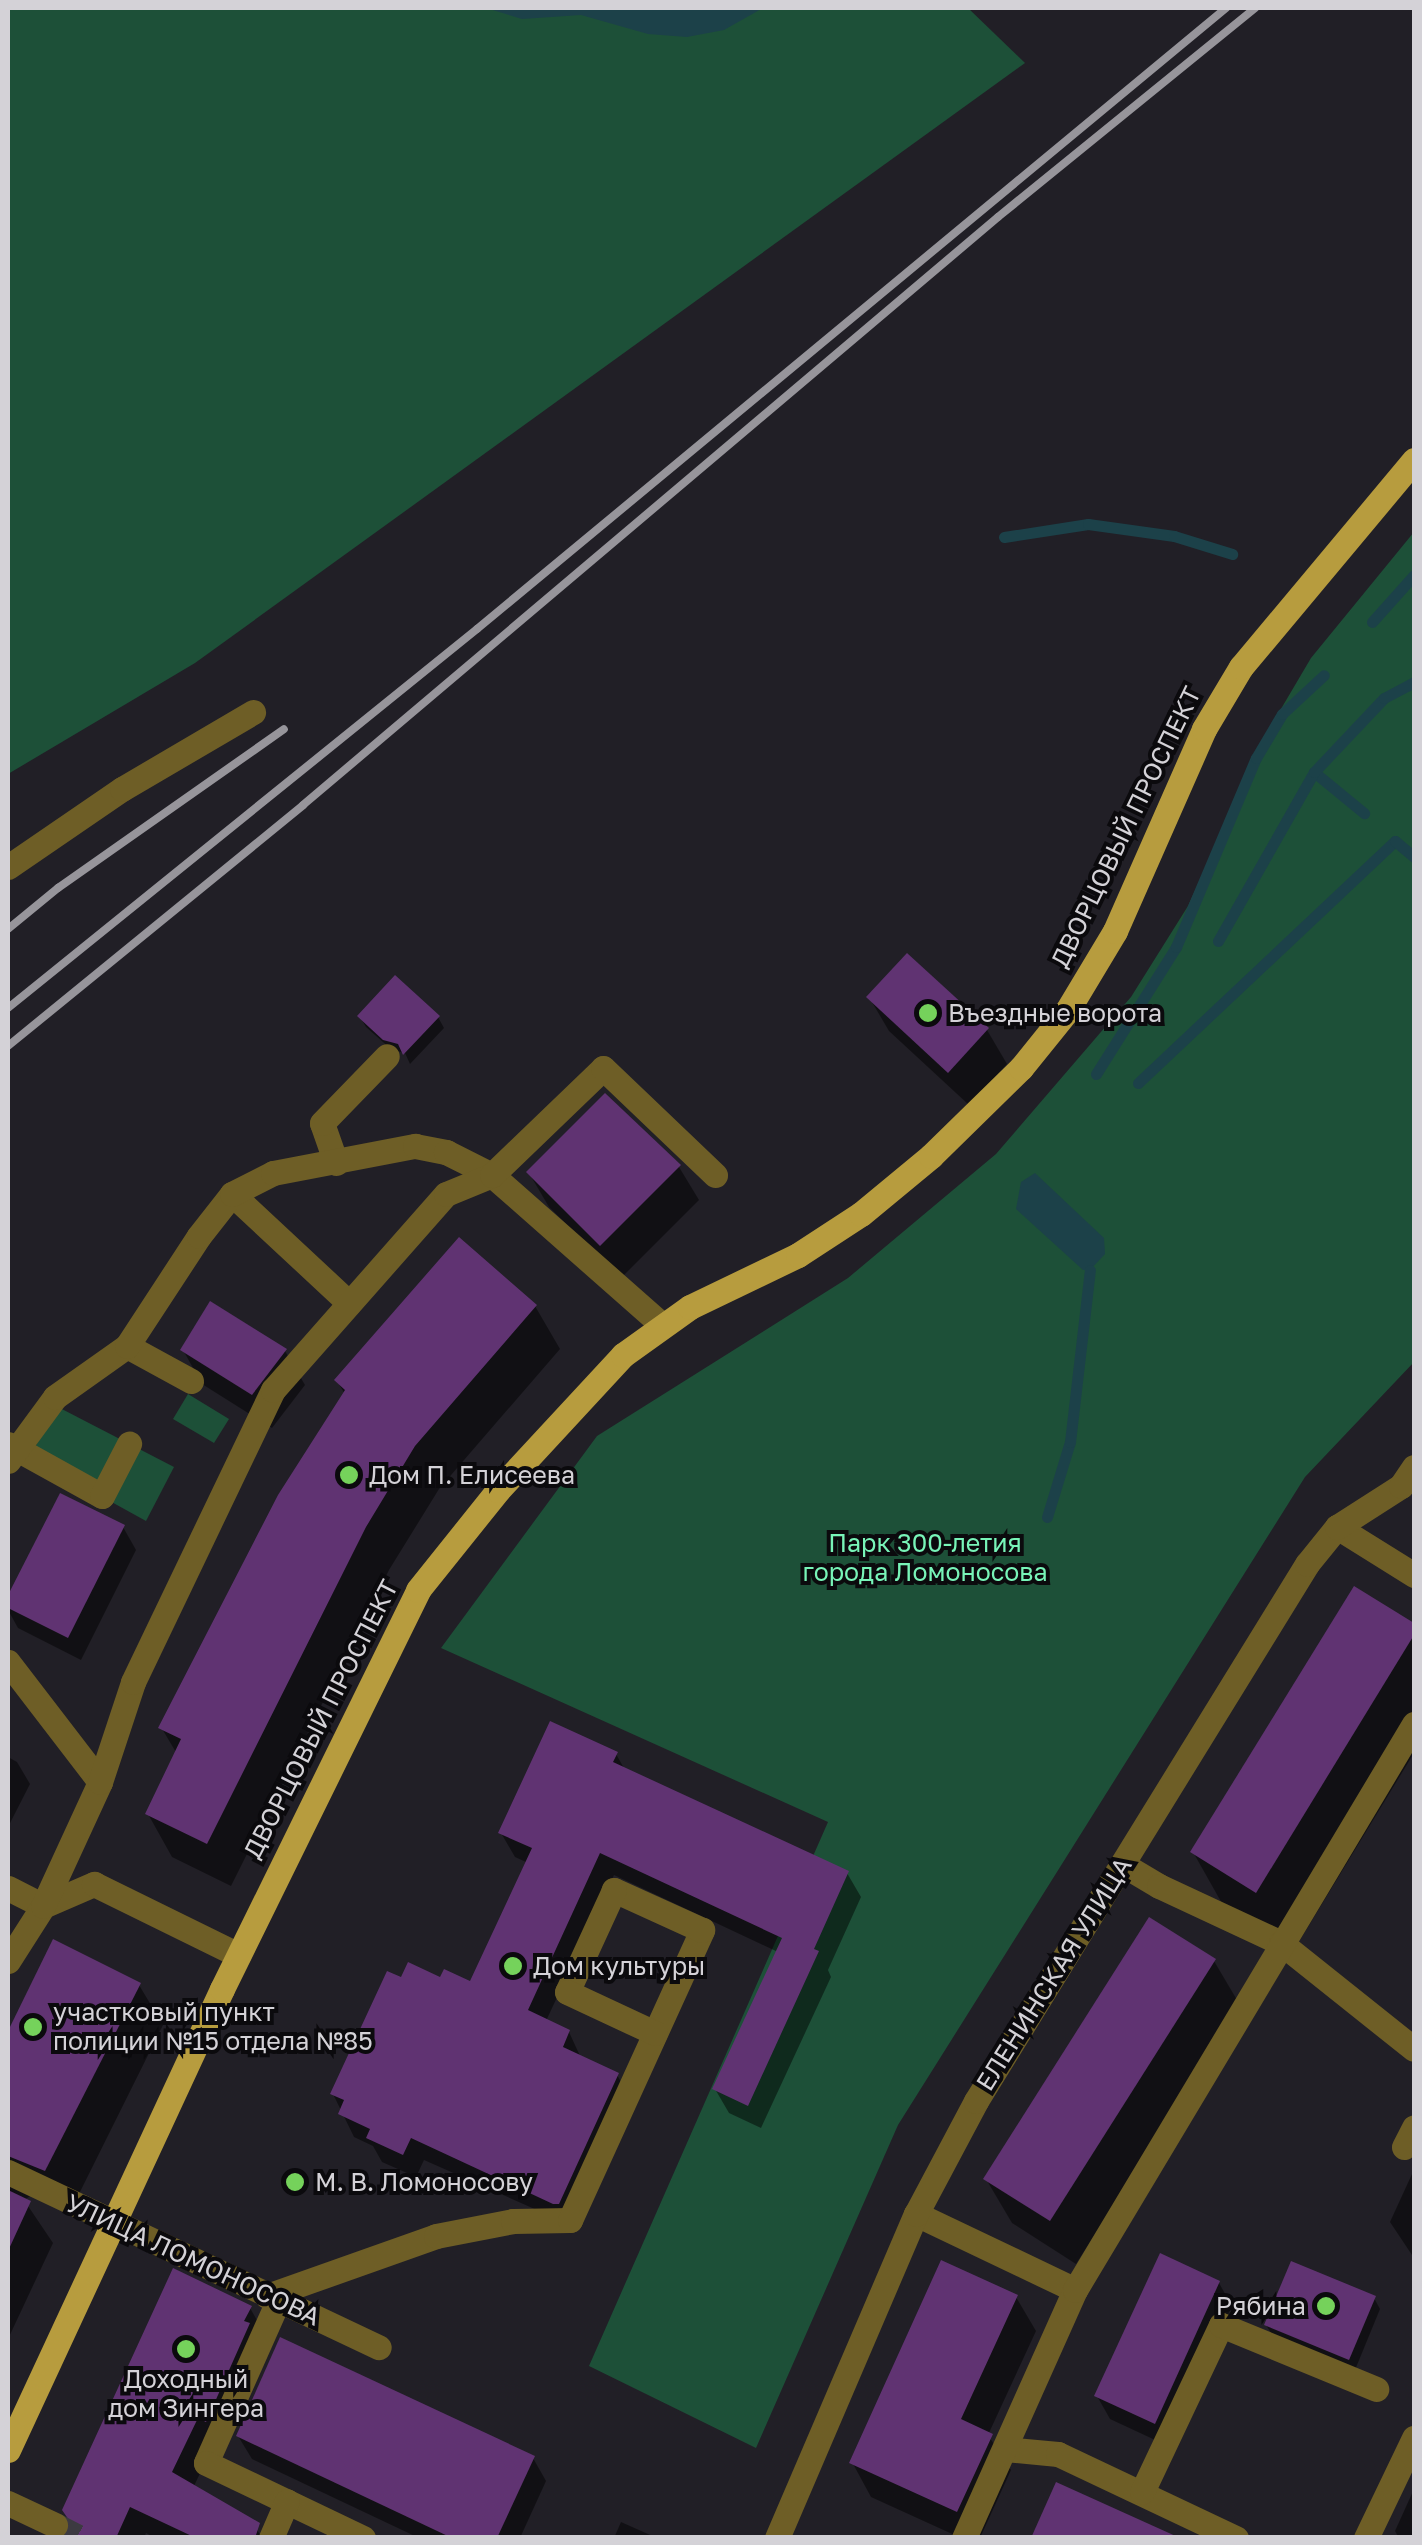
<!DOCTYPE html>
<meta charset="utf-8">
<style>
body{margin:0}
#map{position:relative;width:1422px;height:2545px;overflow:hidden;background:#211f26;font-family:"Golos Text",sans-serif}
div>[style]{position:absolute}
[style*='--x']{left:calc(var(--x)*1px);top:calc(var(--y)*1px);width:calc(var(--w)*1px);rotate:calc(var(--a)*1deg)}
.green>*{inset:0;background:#1d5038}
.water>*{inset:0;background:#1c4149}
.shadow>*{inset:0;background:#0007}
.stream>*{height:11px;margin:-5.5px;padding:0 5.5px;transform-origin:5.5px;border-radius:5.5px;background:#1c4149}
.building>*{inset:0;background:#603372}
.minor-tunnel>*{height:25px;margin-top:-12.5px;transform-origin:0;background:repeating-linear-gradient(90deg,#3c3a41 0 25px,transparent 0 37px)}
.minor>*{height:25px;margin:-12.5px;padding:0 12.5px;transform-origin:12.5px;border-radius:12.5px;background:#6e5e26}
.major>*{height:25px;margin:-12.5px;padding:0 12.5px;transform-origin:12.5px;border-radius:12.5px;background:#b79c3e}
.rail>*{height:8px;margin:-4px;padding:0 4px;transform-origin:4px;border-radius:4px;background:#97959b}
.dots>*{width:28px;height:28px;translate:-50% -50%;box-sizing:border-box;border:5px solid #0b0a0d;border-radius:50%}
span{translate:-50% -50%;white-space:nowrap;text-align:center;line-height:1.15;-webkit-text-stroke:8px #0b0a0d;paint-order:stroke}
.street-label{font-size:25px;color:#d4d2d7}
.poi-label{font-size:25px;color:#d4d2d7}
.left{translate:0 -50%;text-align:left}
.right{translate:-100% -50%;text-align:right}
.park-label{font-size:25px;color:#78f4b8}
.frame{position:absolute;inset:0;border:10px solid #d4d2d7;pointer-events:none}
</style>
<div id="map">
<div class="green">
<i style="clip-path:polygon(8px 8px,968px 8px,1025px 63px,195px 663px,8px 774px)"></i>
<i style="clip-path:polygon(1414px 532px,1414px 1362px,1305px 1477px,898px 2125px,756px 2448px,589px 2366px,828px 1822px,441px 1648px,597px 1436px,848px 1278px,996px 1154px,1131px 997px,1188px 906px,1262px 741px,1311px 658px)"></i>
<i style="clip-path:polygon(188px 1394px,229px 1419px,214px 1443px,173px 1419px)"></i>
<i style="clip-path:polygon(56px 1406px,174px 1467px,146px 1521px,30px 1457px)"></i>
</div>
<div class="water">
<i style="clip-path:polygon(486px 8px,763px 8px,724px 30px,687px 37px,648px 34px,581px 15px,522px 19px)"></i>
<i style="clip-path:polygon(1035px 1173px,1104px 1238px,1105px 1254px,1090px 1270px,1083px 1270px,1016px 1209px,1021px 1182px)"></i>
</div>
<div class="shadow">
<i style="clip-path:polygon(869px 997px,987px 1030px,1007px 1064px,969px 1105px,889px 1031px)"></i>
<i style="clip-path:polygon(360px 1017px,438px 1017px,444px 1028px,410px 1064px,405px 1053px,392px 1050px,366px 1027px)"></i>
<i style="clip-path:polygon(679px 1167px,699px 1200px,621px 1278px,549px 1207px,529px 1173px)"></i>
<i style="clip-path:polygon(535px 1306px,560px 1349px,439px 1489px,389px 1570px,231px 1886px,172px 1857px,148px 1814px,177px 1754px,161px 1727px,345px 1394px,337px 1381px)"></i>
<i style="clip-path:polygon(183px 1350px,285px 1351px,305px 1385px,272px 1428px,202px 1384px)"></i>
<i style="clip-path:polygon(61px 1496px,123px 1527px,136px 1550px,81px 1660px,18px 1628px,8px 1610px,8px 1600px)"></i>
<i style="clip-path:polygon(1355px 1589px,1414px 1626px,1414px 1753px,1292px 1953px,1228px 1914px,1193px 1852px)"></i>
<i style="clip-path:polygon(616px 1754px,625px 1770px,847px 1873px,861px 1897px,828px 1970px,831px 1977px,761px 2128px,729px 2113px,715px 2089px,778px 1952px,614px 1875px,546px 2021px,569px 2032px,581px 2058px,617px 2075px,631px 2099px,573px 2226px,424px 2160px,416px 2177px,382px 2162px,373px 2146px,354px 2137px,333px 2094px,402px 1980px,471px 1984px,528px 1863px,515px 1857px,501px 1833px)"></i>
<i style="clip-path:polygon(8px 1757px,17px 1762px,30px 1784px,8px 1827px)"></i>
<i style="clip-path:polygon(55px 1942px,139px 1985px,163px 2025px,71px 2210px,32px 2195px,24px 2200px,53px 2243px,8px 2339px,8px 2037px)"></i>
<i style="clip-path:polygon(1214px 1961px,1240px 2005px,1076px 2264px,1012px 2223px,986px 2179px)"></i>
<i style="clip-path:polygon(1412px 2174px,1414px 2175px,1414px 2258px,1390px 2222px)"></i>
<i style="clip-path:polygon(1219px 2283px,1232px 2306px,1168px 2446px,1110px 2419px,1097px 2396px)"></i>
<i style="clip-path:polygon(1016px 2297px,1036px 2331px,988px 2435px,1011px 2470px,980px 2538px,961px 2538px,871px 2497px,852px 2462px)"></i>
<i style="clip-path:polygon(1374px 2298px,1380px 2309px,1355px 2370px,1273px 2336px,1266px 2325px)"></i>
<i style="clip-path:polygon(250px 2308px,266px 2336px,193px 2488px,253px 2523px,262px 2538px,155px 2538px,146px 2533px,144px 2538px,68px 2538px)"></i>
<i style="clip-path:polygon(238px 2436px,533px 2458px,546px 2481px,520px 2538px,419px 2538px,252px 2459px)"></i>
<i style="clip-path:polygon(1414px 2489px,1414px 2538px,1399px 2538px,1395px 2531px)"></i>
<i style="clip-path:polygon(621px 2522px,657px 2538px,614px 2538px)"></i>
</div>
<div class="stream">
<i style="--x:1004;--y:537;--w:85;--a:-8.8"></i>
<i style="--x:1088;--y:524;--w:87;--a:7.9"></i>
<i style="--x:1174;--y:536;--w:61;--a:17.2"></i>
<i style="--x:1372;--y:622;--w:63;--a:-48.2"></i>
<i style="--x:1314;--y:772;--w:65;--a:39.4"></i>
<i style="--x:1218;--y:941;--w:194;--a:-60.4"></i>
<i style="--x:1314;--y:772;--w:102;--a:-46.6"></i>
<i style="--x:1384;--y:698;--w:34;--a:-28"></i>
<i style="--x:1096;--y:1074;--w:150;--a:-57.8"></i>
<i style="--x:1176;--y:947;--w:205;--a:-67.1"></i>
<i style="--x:1256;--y:758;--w:51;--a:-59.4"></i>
<i style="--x:1282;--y:714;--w:57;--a:-42.9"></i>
<i style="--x:1138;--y:1083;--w:353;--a:-43.3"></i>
<i style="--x:1395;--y:841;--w:25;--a:40"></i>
<i style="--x:1047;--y:1517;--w:78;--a:-73"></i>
<i style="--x:1070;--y:1442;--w:173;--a:-83.4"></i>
</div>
<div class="building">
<i style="clip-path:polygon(907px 953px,989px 1028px,948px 1073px,866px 997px)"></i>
<i style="clip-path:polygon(395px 975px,440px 1016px,403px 1055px,398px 1044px,383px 1040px,357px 1016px)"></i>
<i style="clip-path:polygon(605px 1093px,681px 1165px,600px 1246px,526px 1172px)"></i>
<i style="clip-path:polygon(459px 1237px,537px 1305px,415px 1446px,366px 1527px,207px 1844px,145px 1814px,181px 1739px,158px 1728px,278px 1495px,345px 1390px,334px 1380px)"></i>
<i style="clip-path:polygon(210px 1301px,287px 1349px,252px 1395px,180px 1350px)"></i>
<i style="clip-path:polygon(60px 1493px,125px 1525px,68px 1638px,8px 1608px,8px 1595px)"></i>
<i style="clip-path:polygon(1354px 1586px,1414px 1623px,1414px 1635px,1256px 1893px,1190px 1852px)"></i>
<i style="clip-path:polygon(550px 1721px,618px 1752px,613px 1762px,849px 1871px,814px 1949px,819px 1951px,748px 2106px,712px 2089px,782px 1938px,600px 1853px,528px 2010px,570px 2030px,563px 2047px,619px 2073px,559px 2204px,553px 2204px,411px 2138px,403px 2155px,366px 2138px,370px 2129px,338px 2114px,344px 2100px,330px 2094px,387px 1971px,401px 1977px,408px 1962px,440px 1977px,444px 1969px,470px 1981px,532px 1848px,498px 1833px)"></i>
<i style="clip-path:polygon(1149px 1917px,1216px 1959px,1050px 2221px,983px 2179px)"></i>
<i style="clip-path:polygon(53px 1939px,141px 1983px,45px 2171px,8px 2156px,8px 2031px)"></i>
<i style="clip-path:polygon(8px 2190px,31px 2201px,8px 2251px)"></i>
<i style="clip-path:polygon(1160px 2253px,1220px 2281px,1155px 2424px,1094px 2396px)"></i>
<i style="clip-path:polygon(941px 2260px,1018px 2295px,961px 2419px,993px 2434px,957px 2512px,849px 2463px)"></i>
<i style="clip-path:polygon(1291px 2261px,1376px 2296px,1349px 2360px,1264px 2325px)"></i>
<i style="clip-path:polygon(173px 2268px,252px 2306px,244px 2321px,250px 2323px,206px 2422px,198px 2418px,172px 2472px,260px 2523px,255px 2538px,196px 2538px,130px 2507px,116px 2538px,65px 2538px,71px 2523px,62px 2510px)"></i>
<i style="clip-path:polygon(280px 2337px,535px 2456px,497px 2538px,452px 2538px,236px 2436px)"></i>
<i style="clip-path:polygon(1056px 2482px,1180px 2538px,1031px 2538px)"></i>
</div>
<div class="minor-tunnel">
<i style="--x:55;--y:2525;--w:28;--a:27"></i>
</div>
<div class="minor">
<i style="--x:8;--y:867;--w:138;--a:-34.4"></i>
<i style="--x:122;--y:789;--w:152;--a:-30.4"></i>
<i style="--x:336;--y:1163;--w:42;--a:-109.3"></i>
<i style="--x:322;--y:1123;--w:93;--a:-45.9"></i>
<i style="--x:232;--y:1194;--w:160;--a:43"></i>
<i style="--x:127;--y:1346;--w:73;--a:28.7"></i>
<i style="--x:8;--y:1444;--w:107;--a:29"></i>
<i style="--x:102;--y:1496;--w:59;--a:-62.6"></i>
<i style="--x:8;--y:1461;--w:79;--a:-53.7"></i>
<i style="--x:55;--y:1397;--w:88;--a:-35.3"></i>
<i style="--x:127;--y:1346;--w:131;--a:-56.8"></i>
<i style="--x:199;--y:1236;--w:53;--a:-51.8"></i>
<i style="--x:232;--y:1194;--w:46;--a:-27.1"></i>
<i style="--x:273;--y:1173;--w:145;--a:-10.8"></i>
<i style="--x:415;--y:1146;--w:32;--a:11"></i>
<i style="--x:446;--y:1152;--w:51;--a:26.6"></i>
<i style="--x:492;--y:1175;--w:227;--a:41.4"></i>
<i style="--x:1337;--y:1527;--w:91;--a:31.9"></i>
<i style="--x:8;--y:1662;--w:151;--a:52.5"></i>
<i style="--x:1122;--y:1864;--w:43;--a:30.7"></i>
<i style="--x:1159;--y:1886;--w:135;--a:25"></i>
<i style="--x:1281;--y:1943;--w:170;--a:38.6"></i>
<i style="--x:8;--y:1888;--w:39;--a:27"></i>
<i style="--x:43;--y:1906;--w:56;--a:-23.3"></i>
<i style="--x:94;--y:1884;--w:161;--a:26.2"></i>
<i style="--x:8;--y:1961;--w:65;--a:-57.5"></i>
<i style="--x:43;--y:1906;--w:136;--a:-65.3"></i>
<i style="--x:100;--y:1782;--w:105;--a:-71.7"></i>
<i style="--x:133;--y:1682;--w:324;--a:-64.4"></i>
<i style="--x:273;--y:1390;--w:261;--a:-48.6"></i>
<i style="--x:446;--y:1194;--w:50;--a:-22.4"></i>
<i style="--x:492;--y:1175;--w:154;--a:-43.9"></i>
<i style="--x:603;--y:1068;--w:155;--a:43.7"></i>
<i style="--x:1404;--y:2147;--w:22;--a:-63"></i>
<i style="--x:8;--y:2172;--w:410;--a:25.3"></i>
<i style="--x:916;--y:2214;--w:176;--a:25.5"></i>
<i style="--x:267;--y:2296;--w:179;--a:-19.5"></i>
<i style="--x:436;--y:2236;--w:78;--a:-11"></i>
<i style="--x:513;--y:2221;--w:57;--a:-1"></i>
<i style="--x:570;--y:2220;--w:319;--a:-65.5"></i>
<i style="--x:702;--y:1930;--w:97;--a:-155.6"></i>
<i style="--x:614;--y:1890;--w:112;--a:114.7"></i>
<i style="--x:567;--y:1992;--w:97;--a:25"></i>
<i style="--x:278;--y:2301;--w:177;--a:114"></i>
<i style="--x:206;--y:2463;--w:174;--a:25.5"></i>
<i style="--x:1005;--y:2449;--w:53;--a:5.4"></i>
<i style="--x:1058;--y:2454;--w:197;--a:25.3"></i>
<i style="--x:1142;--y:2492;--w:185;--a:-64.7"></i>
<i style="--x:1221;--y:2325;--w:168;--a:22.4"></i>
<i style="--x:8;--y:2503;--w:52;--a:25.1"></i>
<i style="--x:271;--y:2538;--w:40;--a:-66.6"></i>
<i style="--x:777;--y:2538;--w:353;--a:-66.8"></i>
<i style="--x:916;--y:2214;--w:128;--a:-62"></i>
<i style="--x:976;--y:2101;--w:631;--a:-58.35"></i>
<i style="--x:1307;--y:1564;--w:48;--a:-51"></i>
<i style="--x:1337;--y:1527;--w:76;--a:-32.6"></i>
<i style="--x:1401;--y:1486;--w:23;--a:-56"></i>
<i style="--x:964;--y:2538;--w:272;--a:-65.9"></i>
<i style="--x:1075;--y:2290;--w:660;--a:-59.08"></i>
<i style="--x:1366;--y:2538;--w:111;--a:-64.4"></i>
</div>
<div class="major">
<i style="--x:8;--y:2450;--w:508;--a:-65.1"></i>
<i style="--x:222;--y:1989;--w:445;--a:-63.8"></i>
<i style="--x:418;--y:1590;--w:128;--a:-51.3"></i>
<i style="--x:498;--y:1490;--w:184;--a:-47.2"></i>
<i style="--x:623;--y:1355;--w:82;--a:-35.6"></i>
<i style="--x:690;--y:1307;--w:120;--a:-25.7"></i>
<i style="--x:798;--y:1255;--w:75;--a:-33.1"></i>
<i style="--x:861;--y:1214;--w:91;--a:-39.6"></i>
<i style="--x:931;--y:1156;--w:126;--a:-44.4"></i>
<i style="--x:1021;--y:1068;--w:73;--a:-51.1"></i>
<i style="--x:1067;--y:1011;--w:93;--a:-59"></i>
<i style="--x:1115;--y:931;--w:221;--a:-66.2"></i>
<i style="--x:1204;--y:729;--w:72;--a:-59.2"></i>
<i style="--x:1241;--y:667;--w:270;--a:-50.1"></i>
</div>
<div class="rail">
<i style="--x:8;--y:929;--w:65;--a:-39.4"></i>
<i style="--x:58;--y:888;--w:276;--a:-35.1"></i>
<i style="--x:8;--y:1008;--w:603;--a:-38.94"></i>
<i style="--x:477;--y:629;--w:973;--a:-39.66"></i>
<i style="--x:8;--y:1046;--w:381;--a:-39.2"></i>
<i style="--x:303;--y:805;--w:910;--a:-40.23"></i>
<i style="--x:998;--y:217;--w:331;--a:-39.1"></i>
</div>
<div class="dots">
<i style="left:928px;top:1013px;background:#75d25b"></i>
<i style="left:349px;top:1475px;background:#75d25b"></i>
<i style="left:513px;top:1966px;background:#75d25b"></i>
<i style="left:33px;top:2027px;background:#75d25b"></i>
<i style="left:295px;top:2182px;background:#75d25b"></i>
<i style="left:1326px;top:2306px;background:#75d25b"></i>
<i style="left:186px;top:2349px;background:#75d25b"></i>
</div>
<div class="street-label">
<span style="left:1126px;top:827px;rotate:-64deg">ДВОРЦОВЫЙ ПРОСПЕКТ</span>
<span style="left:321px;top:1719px;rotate:-63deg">ДВОРЦОВЫЙ ПРОСПЕКТ</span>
<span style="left:1054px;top:1974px;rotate:-58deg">ЕЛЕНИНСКАЯ УЛИЦА</span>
<span style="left:193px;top:2260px;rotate:25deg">УЛИЦА ЛОМОНОСОВА</span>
</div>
<div class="poi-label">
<span class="left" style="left:948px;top:1013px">Въездные ворота</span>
<span class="left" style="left:369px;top:1475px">Дом П. Елисеева</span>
<span class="left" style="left:533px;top:1966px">Дом культуры</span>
<span class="left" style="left:53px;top:2027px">участковый пункт<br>полиции №15 отдела №85</span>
<span class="left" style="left:315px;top:2182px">М. В. Ломоносову</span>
<span class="right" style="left:1306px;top:2306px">Рябина</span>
<span style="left:186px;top:2394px">Доходный<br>дом Зингера</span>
</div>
<div class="park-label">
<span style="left:925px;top:1558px">Парк 300-летия<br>города Ломоносова</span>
</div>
<div class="frame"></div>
</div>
